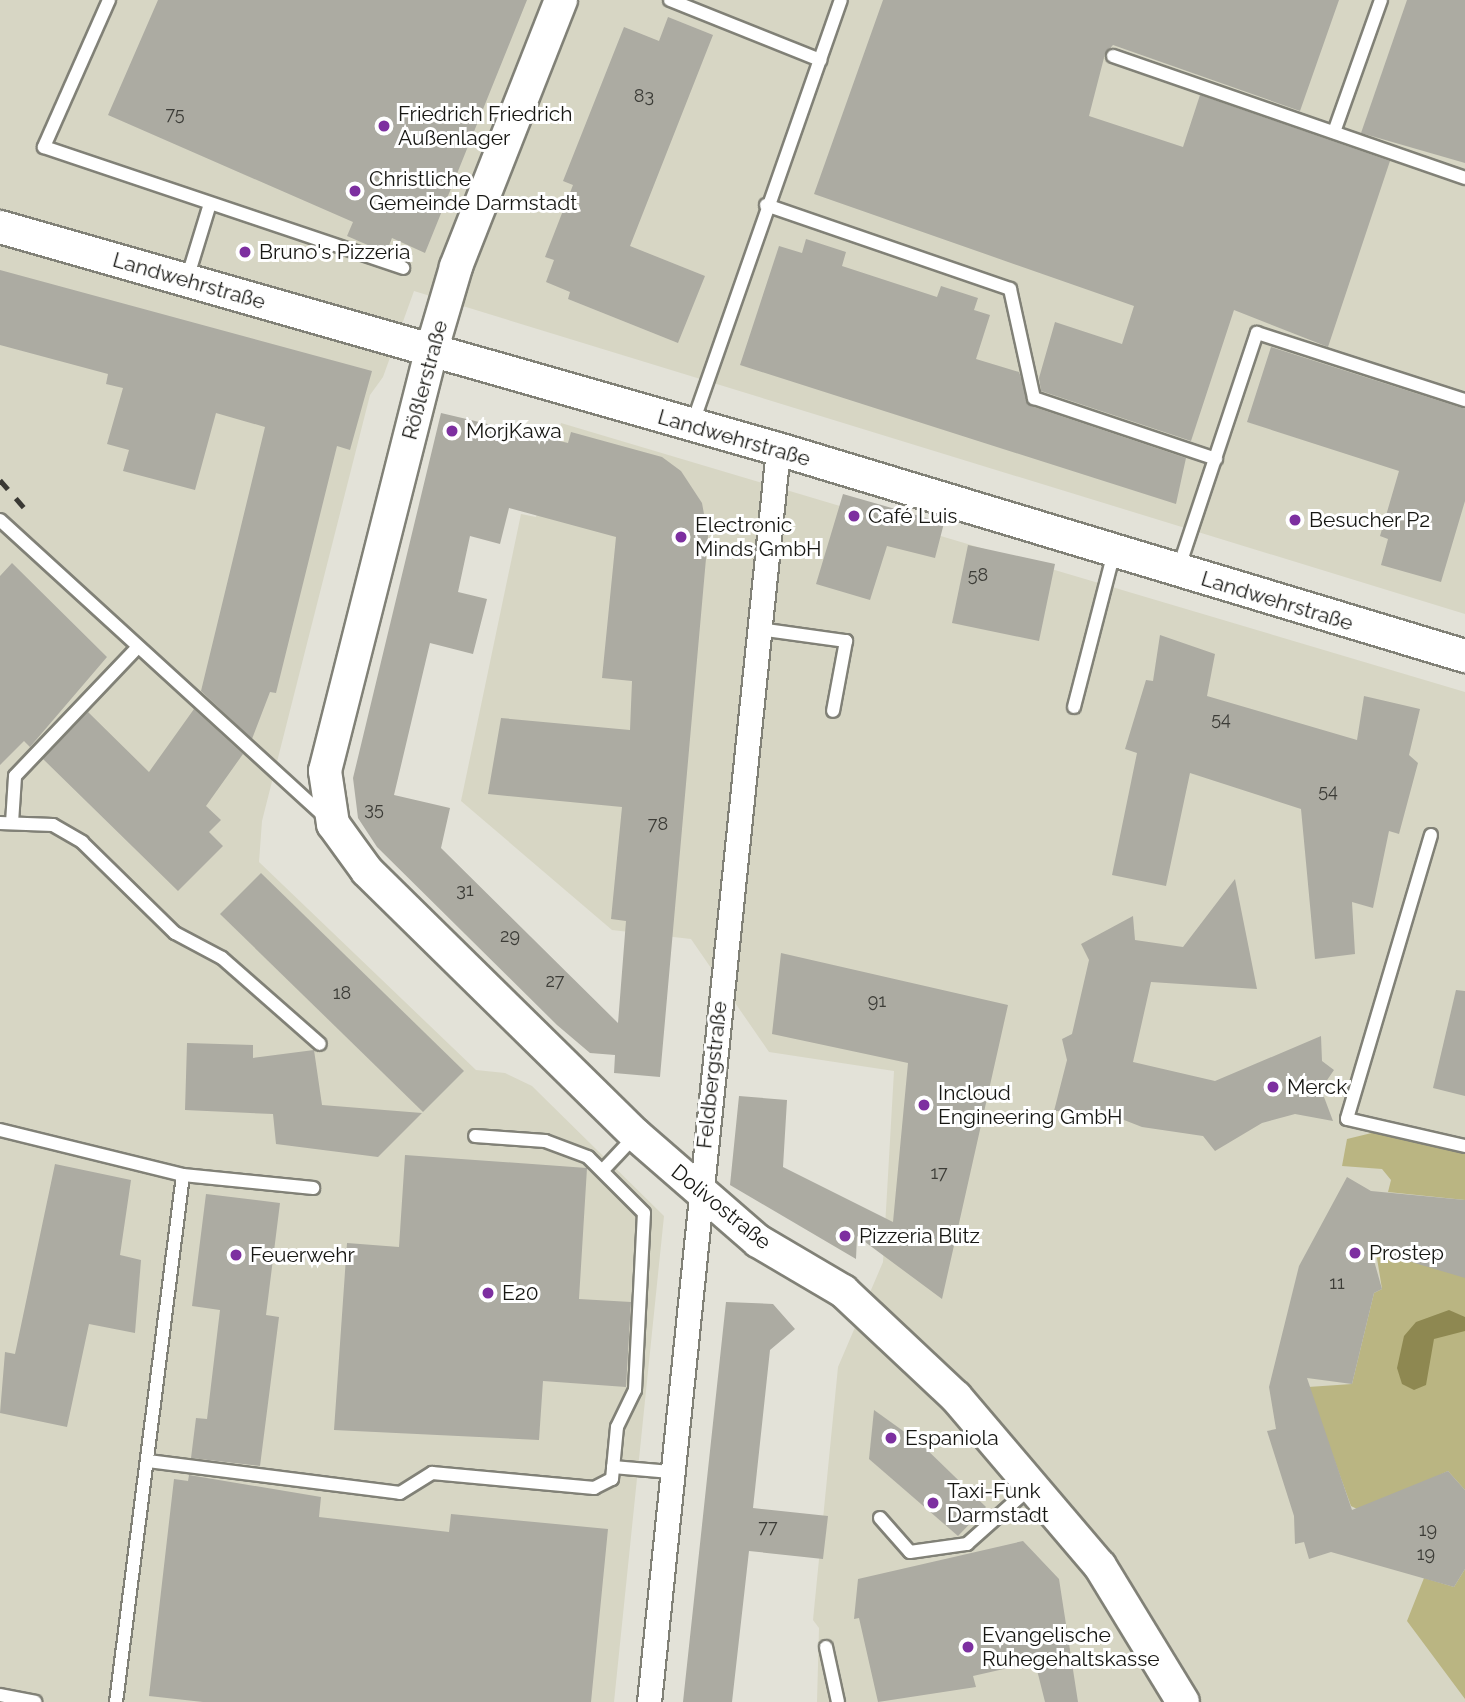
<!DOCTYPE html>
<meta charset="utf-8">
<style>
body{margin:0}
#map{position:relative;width:1465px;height:1702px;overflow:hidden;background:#e3e2d8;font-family:Raleway,sans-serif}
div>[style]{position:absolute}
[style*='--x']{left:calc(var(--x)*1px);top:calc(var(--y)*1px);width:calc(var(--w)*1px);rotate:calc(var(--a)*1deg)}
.built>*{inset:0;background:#d7d6c4}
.green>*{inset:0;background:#bab582}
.water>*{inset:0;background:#8e8851}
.building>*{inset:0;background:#acaba2}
.roads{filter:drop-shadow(2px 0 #818177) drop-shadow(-2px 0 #818177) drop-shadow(0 2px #818177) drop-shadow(0 -2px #818177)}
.lane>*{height:12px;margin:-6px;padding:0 6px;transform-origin:6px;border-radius:6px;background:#fff}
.street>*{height:23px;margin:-11.5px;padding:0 11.5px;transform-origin:11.5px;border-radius:11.5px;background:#fff}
.secondary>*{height:32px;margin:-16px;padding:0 16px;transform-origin:16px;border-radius:16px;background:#fff}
.rail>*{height:5px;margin-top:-2.5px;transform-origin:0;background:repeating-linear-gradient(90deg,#3a3934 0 12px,transparent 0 24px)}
.dots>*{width:19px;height:19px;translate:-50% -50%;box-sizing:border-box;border:4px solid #fff;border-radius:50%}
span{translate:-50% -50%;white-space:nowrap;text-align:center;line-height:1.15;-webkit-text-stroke:6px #fff;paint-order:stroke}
.number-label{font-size:18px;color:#3c3c37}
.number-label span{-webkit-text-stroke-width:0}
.poi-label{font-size:21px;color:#171713}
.left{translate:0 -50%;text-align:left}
.street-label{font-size:21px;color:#171713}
</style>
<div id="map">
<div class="built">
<i style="clip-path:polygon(0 0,1465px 0,1465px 614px,414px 291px,383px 377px,370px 395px,262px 821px,259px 862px,476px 1070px,505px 1073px,532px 1086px,664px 1216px,614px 1702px,0 1702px)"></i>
<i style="clip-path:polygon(561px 423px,1465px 692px,1465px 1702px,817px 1702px,819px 1628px,813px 1620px,838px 1367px,883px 1262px,894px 1071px,769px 1052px,691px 939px,612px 930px,461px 801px,521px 514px,536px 517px)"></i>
</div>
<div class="green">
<i style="clip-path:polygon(1384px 1130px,1465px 1150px,1465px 1200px,1388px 1192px,1391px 1180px,1382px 1169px,1342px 1166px,1347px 1139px)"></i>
<i style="clip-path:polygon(1375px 1246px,1465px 1274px,1465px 1490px,1448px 1471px,1363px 1512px,1351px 1506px,1308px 1387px,1352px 1384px,1374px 1293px,1382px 1289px)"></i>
<i style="clip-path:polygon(1465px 1569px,1465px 1699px,1407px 1621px,1424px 1578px,1454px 1587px)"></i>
</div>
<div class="water">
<i style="clip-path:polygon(1449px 1310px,1465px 1317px,1465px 1331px,1434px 1339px,1426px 1385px,1414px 1390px,1402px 1384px,1397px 1368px,1404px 1336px,1416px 1322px)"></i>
</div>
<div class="building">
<i style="clip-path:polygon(158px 0,527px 0,425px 253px,392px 238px,386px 253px,347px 236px,353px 222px,108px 115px)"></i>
<i style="clip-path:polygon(883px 0,1339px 0,1300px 111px,1113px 45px,1105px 54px,1089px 116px,1183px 147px,1200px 95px,1390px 161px,1328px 347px,1234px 310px,1191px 441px,1041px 391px,1039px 378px,1055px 322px,1122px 344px,1134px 306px,814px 194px)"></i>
<i style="clip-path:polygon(1407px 0,1465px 0,1465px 163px,1361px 133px)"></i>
<i style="clip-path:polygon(668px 17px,713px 35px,630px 246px,705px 276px,678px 343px,568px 299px,570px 292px,546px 282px,554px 260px,545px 257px,573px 185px,563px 181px,624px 27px,659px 41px)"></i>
<i style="clip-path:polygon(806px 239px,846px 252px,842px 266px,937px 297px,941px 286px,978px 298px,974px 310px,990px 315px,976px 359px,1019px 372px,1031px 406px,1186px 458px,1176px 504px,740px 365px,779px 246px,802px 253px)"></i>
<i style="clip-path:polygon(0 270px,372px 371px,350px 450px,337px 446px,276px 693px,270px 692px,252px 739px,201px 691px,265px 427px,216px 413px,195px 490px,123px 471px,129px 450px,107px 444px,123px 388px,106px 384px,108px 374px,0 345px)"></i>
<i style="clip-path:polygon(1271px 347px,1465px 409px,1465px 501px,1441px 582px,1381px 565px,1388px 539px,1380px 536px,1399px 471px,1247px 422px)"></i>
<i style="clip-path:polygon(evenodd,441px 413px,568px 443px,571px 432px,662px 457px,681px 471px,702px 503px,708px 536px,660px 1077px,614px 1073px,615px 1055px,590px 1053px,557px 1025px,377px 847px,358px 818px,353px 778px,441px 413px,509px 508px,616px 537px,602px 678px,632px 681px,630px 730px,501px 718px,488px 794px,622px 807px,611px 919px,626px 921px,618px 1023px,441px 848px,450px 808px,394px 795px,430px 643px,473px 654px,487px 599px,458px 592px,470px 536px,500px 544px,509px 508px)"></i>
<i style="clip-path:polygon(843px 494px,944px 523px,935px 558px,887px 546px,870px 600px,816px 584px)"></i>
<i style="clip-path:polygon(968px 545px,1055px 564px,1039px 641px,952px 623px)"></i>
<i style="clip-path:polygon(12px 563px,107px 657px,30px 747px,24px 741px,0 765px,0 576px)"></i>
<i style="clip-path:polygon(1160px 635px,1215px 654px,1207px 696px,1357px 740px,1364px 696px,1420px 709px,1409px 755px,1418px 763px,1399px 834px,1389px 831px,1373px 908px,1352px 902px,1355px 954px,1315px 959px,1301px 809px,1190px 773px,1166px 886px,1112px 875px,1137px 753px,1125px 749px,1146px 680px,1153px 681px)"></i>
<i style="clip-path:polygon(194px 709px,243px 754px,206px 806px,221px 820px,209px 832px,223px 846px,178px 891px,43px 759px,88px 712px,149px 772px)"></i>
<i style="clip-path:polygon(261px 873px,464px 1071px,423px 1112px,220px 914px)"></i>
<i style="clip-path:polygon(1235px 879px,1257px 989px,1151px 982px,1133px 1062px,1215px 1081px,1321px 1036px,1322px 1061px,1334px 1070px,1321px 1089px,1333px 1121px,1295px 1114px,1262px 1123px,1215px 1151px,1203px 1136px,1142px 1127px,1101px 1111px,1054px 1111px,1067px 1060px,1062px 1039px,1072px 1034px,1089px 960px,1081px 944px,1133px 916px,1135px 940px,1183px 947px)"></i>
<i style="clip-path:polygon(781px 953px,1008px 1005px,942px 1299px,857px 1236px,856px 1259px,730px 1185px,739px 1096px,787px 1100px,783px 1167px,893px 1222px,908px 1063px,772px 1034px)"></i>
<i style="clip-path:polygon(1456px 990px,1465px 991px,1465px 1096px,1433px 1088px)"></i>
<i style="clip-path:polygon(187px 1043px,253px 1045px,253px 1058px,314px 1050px,322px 1105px,422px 1113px,378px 1157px,276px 1144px,273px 1114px,185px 1110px)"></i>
<i style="clip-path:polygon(405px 1155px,587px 1168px,579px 1299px,631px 1302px,626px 1387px,543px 1381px,539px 1440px,334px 1430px,347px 1243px,399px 1247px)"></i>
<i style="clip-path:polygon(55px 1164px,131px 1180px,120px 1255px,141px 1260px,135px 1333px,89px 1324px,67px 1427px,0 1413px,5px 1352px,15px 1354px)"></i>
<i style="clip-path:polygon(1347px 1177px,1371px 1191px,1465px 1200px,1465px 1278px,1371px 1250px,1382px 1289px,1374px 1293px,1352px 1384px,1307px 1378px,1352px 1510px,1448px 1471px,1465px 1490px,1465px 1569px,1454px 1587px,1331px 1552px,1309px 1559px,1304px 1542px,1295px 1544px,1294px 1516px,1267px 1431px,1276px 1429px,1269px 1387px,1299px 1266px)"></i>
<i style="clip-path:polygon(206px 1194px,280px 1203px,266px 1315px,279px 1317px,260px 1466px,191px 1458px,196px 1418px,207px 1419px,220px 1310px,192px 1306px)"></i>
<i style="clip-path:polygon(726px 1302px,773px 1304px,795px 1329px,770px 1350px,753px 1508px,828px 1516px,823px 1559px,749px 1551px,732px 1702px,683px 1702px)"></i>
<i style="clip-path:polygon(874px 1410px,920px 1443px,986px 1507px,958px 1536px,869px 1459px)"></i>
<i style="clip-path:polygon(189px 1475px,321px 1497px,319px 1517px,449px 1532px,451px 1514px,608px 1529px,591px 1702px,203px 1702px,149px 1696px,174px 1479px,188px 1481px)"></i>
<i style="clip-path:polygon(1023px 1541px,1059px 1579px,1078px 1702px,1045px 1702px,1035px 1662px,973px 1676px,976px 1687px,878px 1702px,859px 1618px,854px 1619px,858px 1579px)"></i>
</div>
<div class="roads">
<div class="lane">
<i style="--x:109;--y:0;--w:161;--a:113.9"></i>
<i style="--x:44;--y:147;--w:379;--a:18.6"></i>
<i style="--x:670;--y:0;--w:162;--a:21.8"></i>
<i style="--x:1113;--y:56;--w:373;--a:19.1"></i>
<i style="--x:1334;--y:132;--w:140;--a:-70.4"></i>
<i style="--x:766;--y:205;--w:258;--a:19"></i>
<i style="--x:1010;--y:289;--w:112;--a:77.6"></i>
<i style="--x:1034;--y:398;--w:192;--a:18.5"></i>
<i style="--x:187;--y:279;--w:75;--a:-73"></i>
<i style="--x:692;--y:425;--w:450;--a:-70.7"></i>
<i style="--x:0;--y:520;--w:443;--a:42.4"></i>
<i style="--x:1178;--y:570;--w:250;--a:-71.6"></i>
<i style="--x:1257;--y:333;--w:219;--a:17.9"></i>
<i style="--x:759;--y:629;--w:88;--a:7.9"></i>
<i style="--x:846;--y:641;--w:71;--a:100.5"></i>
<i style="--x:1074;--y:707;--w:160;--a:-75.5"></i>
<i style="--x:0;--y:823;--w:53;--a:2.2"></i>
<i style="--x:53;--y:825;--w:34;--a:30"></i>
<i style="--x:82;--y:842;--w:130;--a:44.4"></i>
<i style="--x:175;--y:933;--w:53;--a:28"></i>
<i style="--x:222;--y:958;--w:130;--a:41.3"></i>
<i style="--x:12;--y:823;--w:47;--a:-86.3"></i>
<i style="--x:15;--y:776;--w:178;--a:-46.4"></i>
<i style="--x:1431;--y:835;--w:296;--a:106.5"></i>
<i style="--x:1347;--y:1119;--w:121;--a:12.9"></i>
<i style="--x:0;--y:1130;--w:188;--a:13.8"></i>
<i style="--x:183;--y:1175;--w:131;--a:5.7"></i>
<i style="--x:603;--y:1170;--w:47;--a:-46.7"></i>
<i style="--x:148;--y:1461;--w:254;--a:7.2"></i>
<i style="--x:400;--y:1493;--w:38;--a:-32"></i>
<i style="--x:432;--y:1473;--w:163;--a:5.3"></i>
<i style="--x:594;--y:1488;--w:20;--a:-27"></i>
<i style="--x:612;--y:1479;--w:52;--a:-84.5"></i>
<i style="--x:617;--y:1427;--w:41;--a:-64.1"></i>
<i style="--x:635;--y:1390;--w:177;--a:-87.1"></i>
<i style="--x:644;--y:1213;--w:79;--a:-135"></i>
<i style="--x:588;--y:1157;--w:46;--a:-159.6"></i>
<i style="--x:545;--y:1141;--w:70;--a:-175.9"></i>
<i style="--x:613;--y:1467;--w:58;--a:4.9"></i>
<i style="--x:880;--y:1518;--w:45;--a:48.6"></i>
<i style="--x:910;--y:1552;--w:58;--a:-8"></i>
<i style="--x:967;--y:1544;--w:86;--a:-41.7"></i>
<i style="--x:826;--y:1647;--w:56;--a:77.7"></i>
<i style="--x:0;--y:1695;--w:36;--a:11"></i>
<i style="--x:116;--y:1702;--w:531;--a:-82.75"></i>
</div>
<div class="street">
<i style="--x:649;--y:1702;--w:1260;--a:-84.12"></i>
</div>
<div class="secondary">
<i style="--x:561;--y:0;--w:287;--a:111.5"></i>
<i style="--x:456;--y:267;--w:89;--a:106.4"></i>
<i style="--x:431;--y:352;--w:432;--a:104.2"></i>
<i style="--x:325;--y:771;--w:54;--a:81.4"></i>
<i style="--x:333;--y:824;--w:58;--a:54.1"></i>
<i style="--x:367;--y:871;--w:377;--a:44.5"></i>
<i style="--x:636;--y:1135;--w:162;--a:41"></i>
<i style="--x:758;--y:1241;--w:99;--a:30.5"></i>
<i style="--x:843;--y:1291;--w:155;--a:43.2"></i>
<i style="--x:956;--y:1397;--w:222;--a:49.6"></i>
<i style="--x:1100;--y:1566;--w:159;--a:58.6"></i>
<i style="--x:0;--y:227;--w:809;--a:15.93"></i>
<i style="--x:778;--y:449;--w:718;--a:16.77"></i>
</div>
</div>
<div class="rail">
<i style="--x:0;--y:480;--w:41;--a:48.9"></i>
</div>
<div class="dots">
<i style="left:384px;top:126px;background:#7d2fa0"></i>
<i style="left:355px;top:191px;background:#7d2fa0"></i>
<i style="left:245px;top:252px;background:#7d2fa0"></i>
<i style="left:452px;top:431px;background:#7d2fa0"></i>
<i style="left:854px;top:516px;background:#7d2fa0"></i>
<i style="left:1295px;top:520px;background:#7d2fa0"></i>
<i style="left:681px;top:537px;background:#7d2fa0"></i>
<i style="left:1273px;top:1087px;background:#7d2fa0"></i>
<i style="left:924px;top:1105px;background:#7d2fa0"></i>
<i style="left:845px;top:1236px;background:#7d2fa0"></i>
<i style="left:1355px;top:1253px;background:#7d2fa0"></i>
<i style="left:236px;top:1255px;background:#7d2fa0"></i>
<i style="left:488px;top:1293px;background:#7d2fa0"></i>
<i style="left:891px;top:1438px;background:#7d2fa0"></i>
<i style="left:933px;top:1503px;background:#7d2fa0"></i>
<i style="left:968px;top:1647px;background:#7d2fa0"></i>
</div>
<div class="number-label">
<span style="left:644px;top:96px">83</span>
<span style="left:175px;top:114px">75</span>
<span style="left:978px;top:575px">58</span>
<span style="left:1221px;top:719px">54</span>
<span style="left:1328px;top:791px">54</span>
<span style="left:374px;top:809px">35</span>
<span style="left:658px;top:824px">78</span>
<span style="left:465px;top:890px">31</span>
<span style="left:510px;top:936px">29</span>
<span style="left:555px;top:981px">27</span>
<span style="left:342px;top:993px">18</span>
<span style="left:877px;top:1001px">91</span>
<span style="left:939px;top:1173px">17</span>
<span style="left:1337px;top:1283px">11</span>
<span style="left:768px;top:1527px">77</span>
<span style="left:1428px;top:1530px">19</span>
<span style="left:1426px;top:1554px">19</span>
</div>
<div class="poi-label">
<span class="left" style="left:398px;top:126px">Friedrich Friedrich<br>Außenlager</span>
<span class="left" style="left:369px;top:191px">Christliche<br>Gemeinde Darmstadt</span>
<span class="left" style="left:259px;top:252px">Bruno's Pizzeria</span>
<span class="left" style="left:466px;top:431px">MorjKawa</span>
<span class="left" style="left:868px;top:516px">Café Luis</span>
<span class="left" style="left:1309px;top:520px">Besucher P2</span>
<span class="left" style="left:695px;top:537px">Electronic<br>Minds GmbH</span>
<span class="left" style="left:1287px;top:1087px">Merck</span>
<span class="left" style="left:938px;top:1105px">Incloud<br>Engineering GmbH</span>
<span class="left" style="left:859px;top:1236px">Pizzeria Blitz</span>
<span class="left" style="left:1369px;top:1253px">Prostep</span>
<span class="left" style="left:250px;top:1255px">Feuerwehr</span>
<span class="left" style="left:502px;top:1293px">E20</span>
<span class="left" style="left:905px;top:1438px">Espaniola</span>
<span class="left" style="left:947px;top:1503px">Taxi-Funk<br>Darmstadt</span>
<span class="left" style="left:982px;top:1647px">Evangelische<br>Ruhegehaltskasse</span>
</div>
<div class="street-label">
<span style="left:189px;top:281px;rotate:16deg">Landwehrstraße</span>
<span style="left:425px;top:380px;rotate:-75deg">Rößlerstraße</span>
<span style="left:734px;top:438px;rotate:16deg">Landwehrstraße</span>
<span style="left:1277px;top:601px;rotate:17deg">Landwehrstraße</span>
<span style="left:712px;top:1075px;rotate:-84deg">Feldbergstraße</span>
<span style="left:721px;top:1207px;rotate:39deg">Dolivostraße</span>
</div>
</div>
